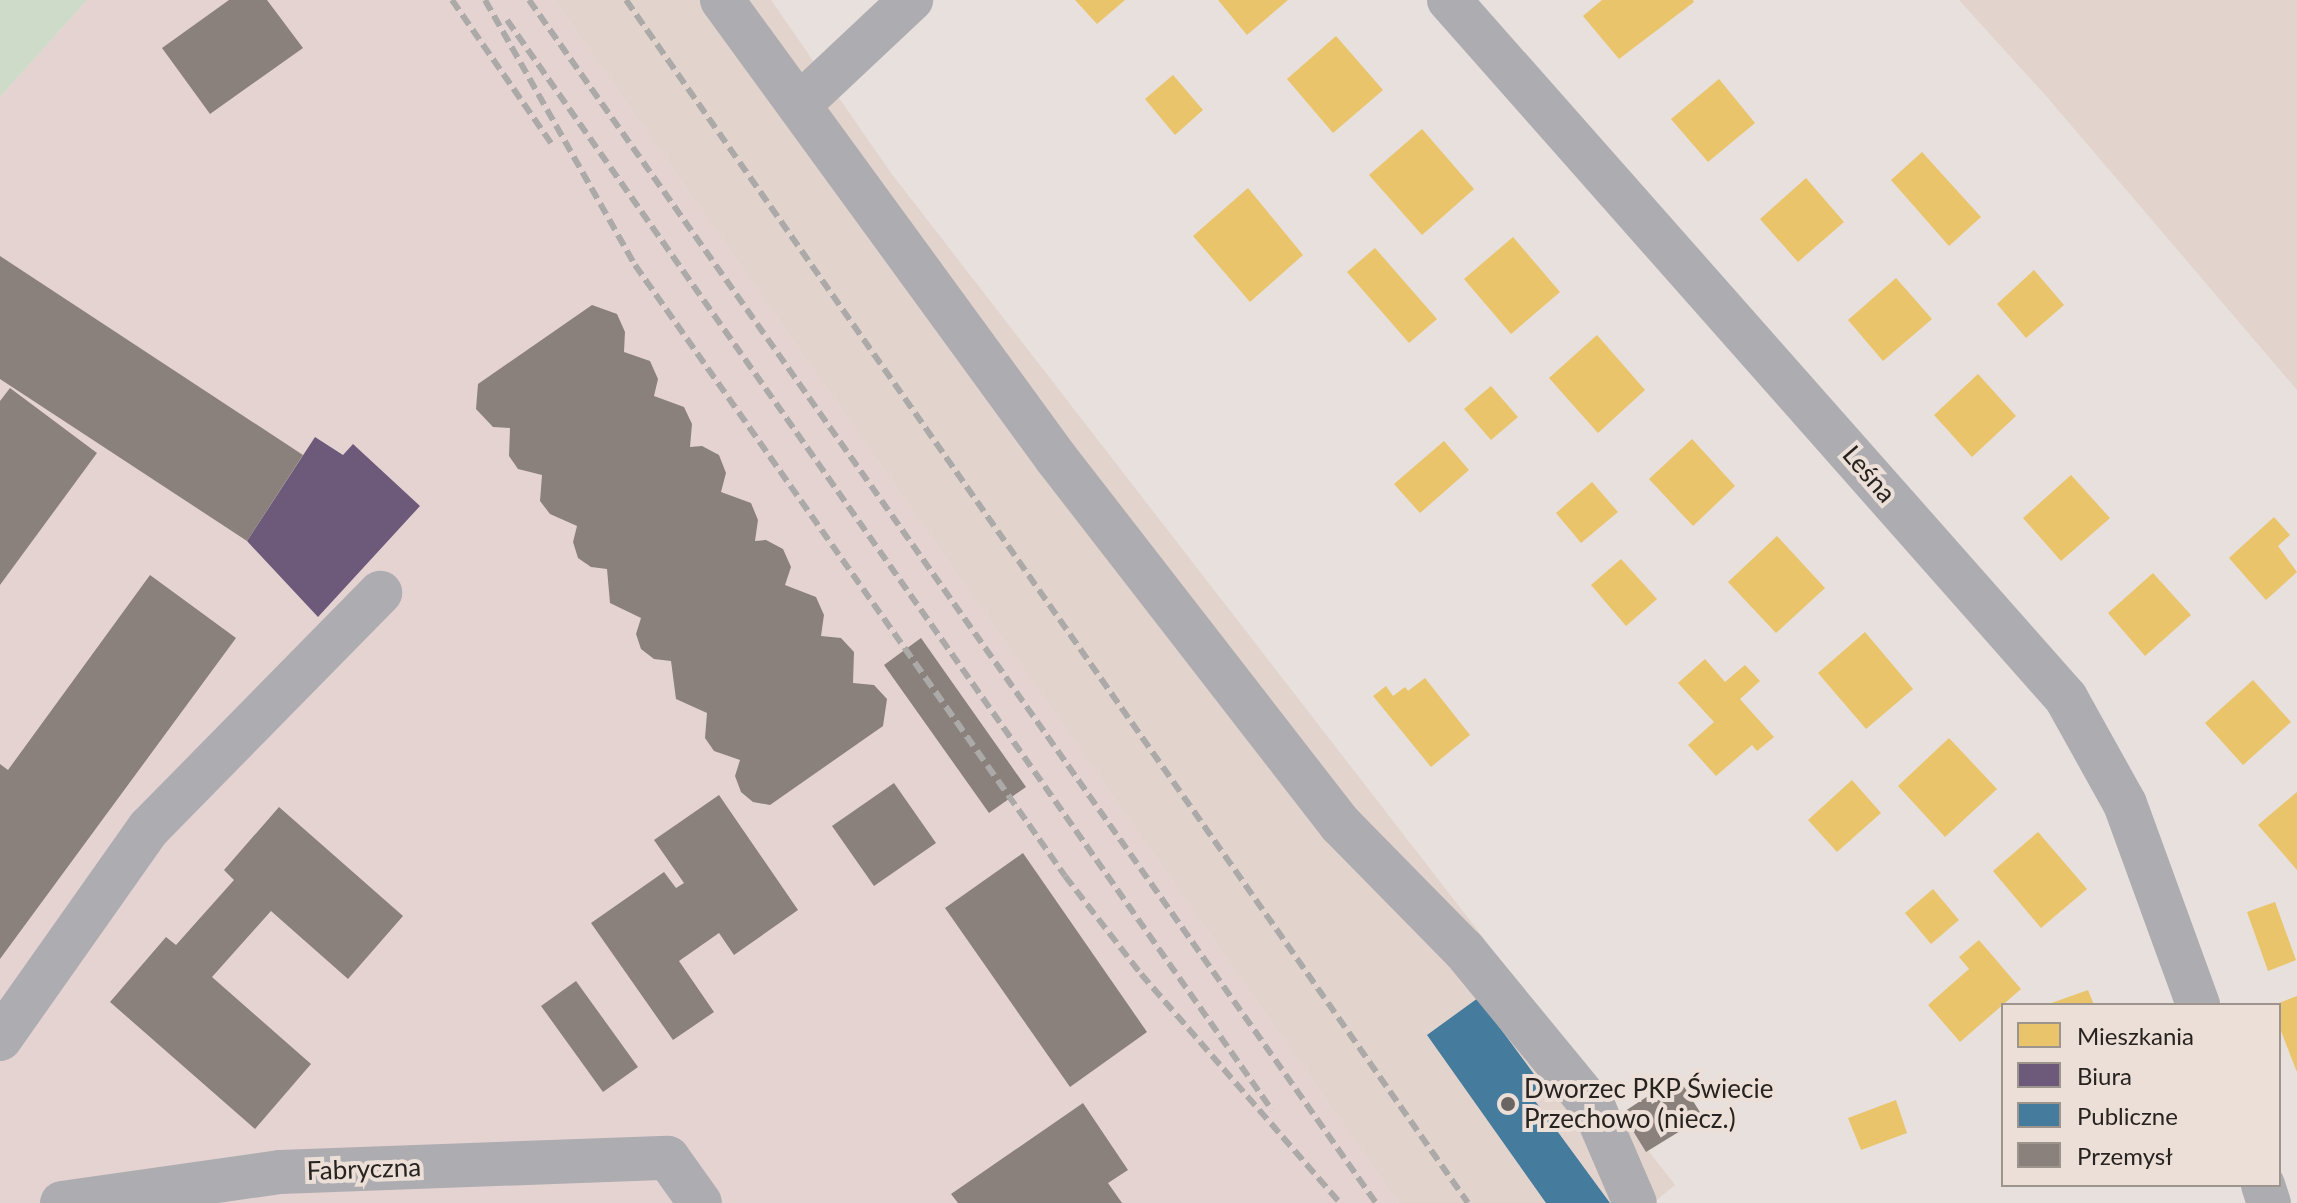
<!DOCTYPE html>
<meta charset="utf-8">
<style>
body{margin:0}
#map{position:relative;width:2297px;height:1203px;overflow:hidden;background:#e7e0dc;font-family:Lato,sans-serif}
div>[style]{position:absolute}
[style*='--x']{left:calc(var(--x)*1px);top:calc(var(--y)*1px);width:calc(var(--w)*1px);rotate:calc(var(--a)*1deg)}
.built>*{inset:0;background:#e2d4cc}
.industrial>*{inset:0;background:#e5d3d2}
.green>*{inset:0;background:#cfdbc9}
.homes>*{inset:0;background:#e9c46a}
.offices>*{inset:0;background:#6d597a}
.public>*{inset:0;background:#457b9d}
.industry>*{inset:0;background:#8a817c}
.minor>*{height:44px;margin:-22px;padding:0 22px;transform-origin:22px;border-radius:22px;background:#adacb0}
.rail>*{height:6px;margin-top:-3px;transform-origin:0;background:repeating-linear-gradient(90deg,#aca9a9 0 12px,transparent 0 18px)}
.dots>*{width:22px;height:22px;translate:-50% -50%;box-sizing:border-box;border:4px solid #ecdfd7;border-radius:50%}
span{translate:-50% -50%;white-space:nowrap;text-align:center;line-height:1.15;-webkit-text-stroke:8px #ecdfd7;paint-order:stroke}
.street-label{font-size:26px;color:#272320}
.poi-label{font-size:26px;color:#272320}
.left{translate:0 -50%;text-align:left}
.legend{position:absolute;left:2001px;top:1003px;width:280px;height:184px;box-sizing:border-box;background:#ecdfd7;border:2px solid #9d948e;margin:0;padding:10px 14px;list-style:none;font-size:24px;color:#272320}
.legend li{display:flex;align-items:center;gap:16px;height:40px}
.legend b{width:40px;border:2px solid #9d948e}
</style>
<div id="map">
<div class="built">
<i style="clip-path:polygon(554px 0,771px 0,891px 173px,1675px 1185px,1653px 1203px,1398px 1203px)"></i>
<i style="clip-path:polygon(1959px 0,2297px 0,2297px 390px,2047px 97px)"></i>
</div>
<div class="industrial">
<i style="clip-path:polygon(87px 0,554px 0,1398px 1203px,0 1203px,0 97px)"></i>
</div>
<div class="green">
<i style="clip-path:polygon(0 0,87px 0,0 97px)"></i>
</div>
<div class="homes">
<i style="clip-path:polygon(1075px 0,1125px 0,1097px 24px)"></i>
<i style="clip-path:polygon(1218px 0,1288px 0,1247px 35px)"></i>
<i style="clip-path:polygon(1602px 0,1693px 0,1694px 2px,1619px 59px,1583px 16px)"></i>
<i style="clip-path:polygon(1336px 36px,1383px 90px,1333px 133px,1287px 79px)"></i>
<i style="clip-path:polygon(1173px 75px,1203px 110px,1175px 135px,1145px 99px)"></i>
<i style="clip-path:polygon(1719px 79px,1755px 123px,1708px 162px,1671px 119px)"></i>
<i style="clip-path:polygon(1422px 129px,1474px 189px,1422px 235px,1369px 175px)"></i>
<i style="clip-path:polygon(1922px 152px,1981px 217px,1949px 246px,1891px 180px)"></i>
<i style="clip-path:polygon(1806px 178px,1844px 222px,1798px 262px,1760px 219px)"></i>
<i style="clip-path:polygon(1248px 188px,1303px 255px,1250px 302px,1193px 236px)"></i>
<i style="clip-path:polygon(1513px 237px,1560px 292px,1511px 334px,1464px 279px)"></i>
<i style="clip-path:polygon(1375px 248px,1437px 319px,1409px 343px,1347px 272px)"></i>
<i style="clip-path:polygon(2034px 270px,2064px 305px,2026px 338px,1997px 304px)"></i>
<i style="clip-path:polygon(1896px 278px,1932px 319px,1883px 361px,1848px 320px)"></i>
<i style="clip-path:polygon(1597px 335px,1645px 390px,1598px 433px,1549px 378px)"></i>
<i style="clip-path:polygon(1978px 374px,2016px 416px,1972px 457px,1934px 415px)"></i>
<i style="clip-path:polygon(1491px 386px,1518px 417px,1491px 440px,1464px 409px)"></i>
<i style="clip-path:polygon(1692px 439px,1735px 486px,1693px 526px,1649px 479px)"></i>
<i style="clip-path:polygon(1444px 441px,1469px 470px,1420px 513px,1394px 484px)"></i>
<i style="clip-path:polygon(2071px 475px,2110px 518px,2061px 561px,2023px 518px)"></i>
<i style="clip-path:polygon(1592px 482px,1618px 512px,1581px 543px,1556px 513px)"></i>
<i style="clip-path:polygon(2274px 517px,2290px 535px,2278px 546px,2297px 572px,2266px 600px,2229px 558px)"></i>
<i style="clip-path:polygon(1777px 536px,1825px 588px,1776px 633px,1728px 582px)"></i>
<i style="clip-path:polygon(1621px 559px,1657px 599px,1626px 626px,1591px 585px)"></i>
<i style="clip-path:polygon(2153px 573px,2191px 615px,2145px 656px,2108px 613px)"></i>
<i style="clip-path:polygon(1865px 632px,1913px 689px,1866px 729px,1818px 673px)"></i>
<i style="clip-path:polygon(1705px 659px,1725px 682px,1745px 665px,1760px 681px,1740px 699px,1774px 737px,1757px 751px,1752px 745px,1716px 776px,1688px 745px,1714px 722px,1678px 683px)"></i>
<i style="clip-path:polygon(1425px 678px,1470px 735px,1431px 767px,1373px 696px,1386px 686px,1393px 696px,1405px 687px,1408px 691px)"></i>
<i style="clip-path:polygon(2253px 680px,2291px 722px,2243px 765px,2205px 723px)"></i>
<i style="clip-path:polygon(1949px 738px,1997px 789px,1945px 837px,1898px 786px)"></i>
<i style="clip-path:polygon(1852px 780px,1881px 813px,1837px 852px,1808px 820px)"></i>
<i style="clip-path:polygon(2297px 792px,2297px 870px,2258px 825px)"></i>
<i style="clip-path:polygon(2038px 832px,2087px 889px,2041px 928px,1993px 871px)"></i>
<i style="clip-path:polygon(1933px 889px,1959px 920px,1931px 944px,1905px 913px)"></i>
<i style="clip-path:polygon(2275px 902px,2296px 960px,2268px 971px,2247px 912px)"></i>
<i style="clip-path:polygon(1979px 940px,2021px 989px,1960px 1042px,1928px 1005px,1969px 969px,1959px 957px)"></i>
<i style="clip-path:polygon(2088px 990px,2094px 1005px,2046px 1005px)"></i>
<i style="clip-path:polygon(2297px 996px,2297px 1072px,2279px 1026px,2279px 1003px)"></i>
<i style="clip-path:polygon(1896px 1100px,1907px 1133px,1861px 1150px,1848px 1118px)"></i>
</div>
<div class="offices">
<i style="clip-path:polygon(315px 437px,343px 455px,353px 444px,420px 506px,318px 617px,247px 541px)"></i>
</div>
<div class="public">
<i style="clip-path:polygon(1478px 998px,1542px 1085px,1530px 1094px,1610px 1203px,1546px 1203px,1427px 1035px)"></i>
</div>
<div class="industry">
<i style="clip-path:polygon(229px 0,267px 0,303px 48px,210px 114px,162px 48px)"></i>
<i style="clip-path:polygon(0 256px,303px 455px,247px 541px,0 379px)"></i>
<i style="clip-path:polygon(592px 305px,617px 314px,625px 332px,624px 352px,650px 361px,658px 379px,654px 396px,684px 407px,692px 424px,690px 447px,702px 446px,719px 455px,726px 473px,721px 492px,751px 503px,758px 520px,755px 541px,766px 540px,783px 549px,791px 567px,785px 585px,816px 597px,824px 615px,821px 636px,841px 638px,854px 652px,853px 683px,874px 685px,887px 699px,883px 726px,770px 805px,753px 802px,741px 792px,735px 776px,740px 760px,714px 751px,705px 738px,707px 713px,676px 699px,671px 661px,654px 659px,641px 649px,636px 634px,641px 618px,610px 603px,607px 569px,591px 567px,578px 558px,573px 542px,577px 526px,550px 514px,540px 501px,542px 475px,518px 469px,509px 456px,510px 428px,493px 427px,476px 409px,478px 384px)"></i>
<i style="clip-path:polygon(10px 388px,97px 453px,0 585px,0 401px)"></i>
<i style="clip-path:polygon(150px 575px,236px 638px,0 959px,0 764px,8px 770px)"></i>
<i style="clip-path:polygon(921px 638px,1026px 787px,989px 813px,884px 665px)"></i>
<i style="clip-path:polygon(894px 783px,936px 843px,874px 886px,832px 826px)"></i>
<i style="clip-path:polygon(719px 795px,798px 910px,734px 955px,719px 933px,679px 961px,714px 1012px,673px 1040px,591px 923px,664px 872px,676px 888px,684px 883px,654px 840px)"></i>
<i style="clip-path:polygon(279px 807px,403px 916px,348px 979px,271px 911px,212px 977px,311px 1064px,255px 1129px,110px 1002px,166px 937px,176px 945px,234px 880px,224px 870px)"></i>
<i style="clip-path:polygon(1023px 853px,1147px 1032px,1070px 1087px,945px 908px)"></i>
<i style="clip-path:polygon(576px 981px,638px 1067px,603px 1092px,541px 1006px)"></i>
<i style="clip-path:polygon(1683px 1085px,1703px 1117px,1646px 1152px,1622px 1113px,1648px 1096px,1652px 1104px)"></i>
<i style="clip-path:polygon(1083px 1103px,1128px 1170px,1108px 1183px,1122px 1203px,958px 1203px,951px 1194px)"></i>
</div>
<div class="minor">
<i style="--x:722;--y:0;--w:567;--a:53.9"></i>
<i style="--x:1056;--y:458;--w:463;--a:52.2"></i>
<i style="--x:1340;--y:824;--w:177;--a:45.5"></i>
<i style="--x:1464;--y:950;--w:205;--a:50.6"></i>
<i style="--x:1594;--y:1108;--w:103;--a:66.7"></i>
<i style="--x:1449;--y:0;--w:932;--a:48.52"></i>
<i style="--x:2066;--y:698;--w:121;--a:60.9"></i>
<i style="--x:2125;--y:804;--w:214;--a:70"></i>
<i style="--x:799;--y:105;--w:154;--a:-43.2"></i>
<i style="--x:0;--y:1039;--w:258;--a:-54.8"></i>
<i style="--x:149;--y:828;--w:330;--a:-45.5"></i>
<i style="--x:2263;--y:1185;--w:19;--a:72"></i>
<i style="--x:62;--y:1203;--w:220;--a:-8.1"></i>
<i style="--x:280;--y:1172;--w:388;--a:-2.1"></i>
<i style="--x:668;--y:1158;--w:55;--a:54.6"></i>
</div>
<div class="rail">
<i style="--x:452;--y:0;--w:178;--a:55.3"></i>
<i style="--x:485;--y:0;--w:305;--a:60.5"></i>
<i style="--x:635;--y:265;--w:747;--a:54.86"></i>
<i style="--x:1065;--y:876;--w:124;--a:52.2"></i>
<i style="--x:1141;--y:974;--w:303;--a:49"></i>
<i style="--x:529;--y:0;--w:1471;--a:54.85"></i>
<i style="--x:626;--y:0;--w:1468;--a:55.01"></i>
<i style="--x:507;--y:20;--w:1332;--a:54.94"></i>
</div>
<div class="dots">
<i style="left:1508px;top:1104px;background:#6a6562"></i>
</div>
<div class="street-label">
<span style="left:1869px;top:474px;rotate:49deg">Leśna</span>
<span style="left:364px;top:1169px;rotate:-2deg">Fabryczna</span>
</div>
<div class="poi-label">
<span class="left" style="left:1524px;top:1104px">Dworzec PKP Świecie<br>Przechowo (niecz.)</span>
</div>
<ul class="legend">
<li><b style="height:22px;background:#e9c46a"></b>Mieszkania</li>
<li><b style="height:22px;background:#6d597a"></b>Biura</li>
<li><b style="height:22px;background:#457b9d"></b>Publiczne</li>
<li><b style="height:22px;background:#8a817c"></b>Przemysł</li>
</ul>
</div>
